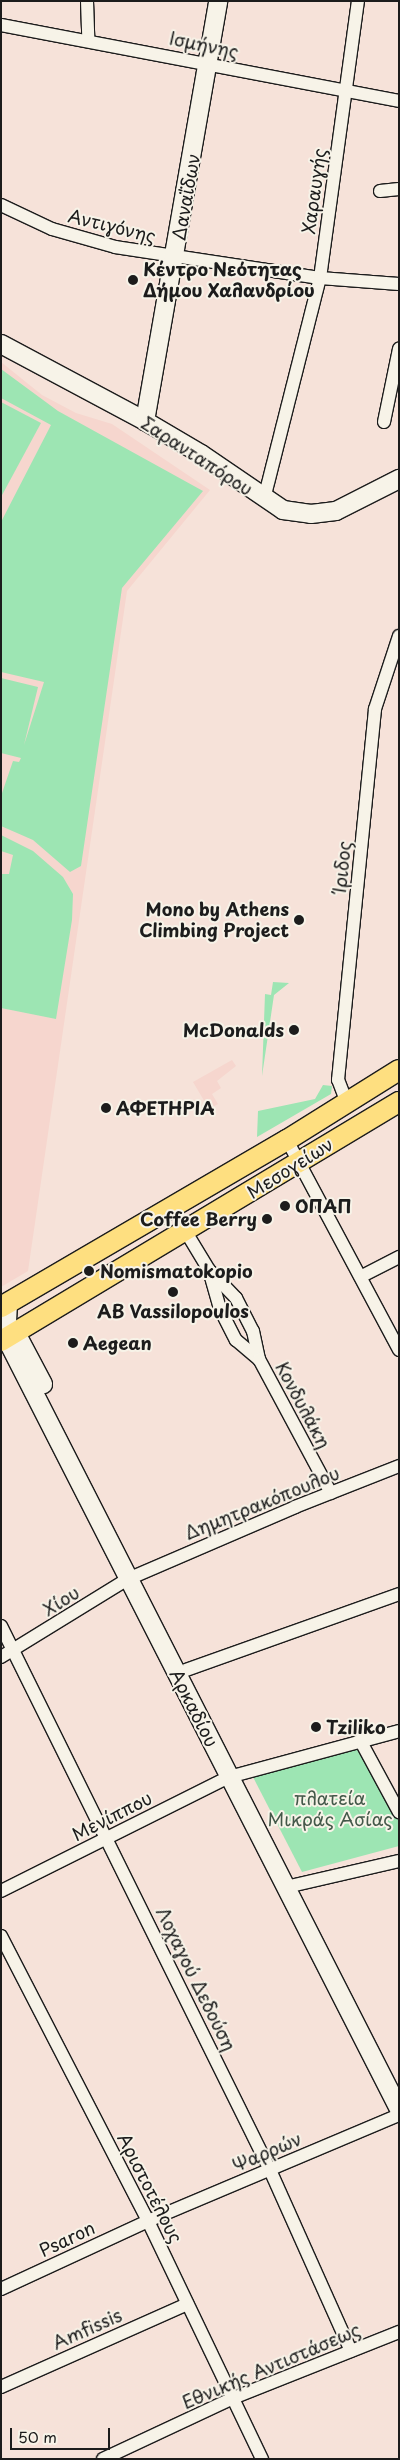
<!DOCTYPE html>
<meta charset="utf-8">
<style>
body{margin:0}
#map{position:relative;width:400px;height:2460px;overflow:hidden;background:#f6e2d9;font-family:"Playpen Sans",sans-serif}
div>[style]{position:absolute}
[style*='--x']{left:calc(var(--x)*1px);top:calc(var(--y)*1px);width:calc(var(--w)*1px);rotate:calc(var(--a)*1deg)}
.built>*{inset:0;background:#f6d6ce}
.green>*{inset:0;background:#9de5b3}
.roads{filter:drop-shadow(1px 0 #1c1c1c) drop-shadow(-1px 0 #1c1c1c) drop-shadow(0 1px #1c1c1c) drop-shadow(0 -1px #1c1c1c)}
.street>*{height:12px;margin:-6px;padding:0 6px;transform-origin:6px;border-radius:6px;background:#f7f3e8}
.secondary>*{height:18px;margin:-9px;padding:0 9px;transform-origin:9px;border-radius:9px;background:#f7f3e8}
.primary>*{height:20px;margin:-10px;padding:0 10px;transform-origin:10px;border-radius:10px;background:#fedf80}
.dots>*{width:14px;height:14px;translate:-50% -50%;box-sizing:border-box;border:2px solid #f7f3e8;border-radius:50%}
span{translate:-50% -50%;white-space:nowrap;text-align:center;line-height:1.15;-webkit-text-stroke:4px #f7f3e8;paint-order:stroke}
.street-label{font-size:18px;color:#1c1c1c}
.poi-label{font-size:18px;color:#1c1c1c;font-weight:700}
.left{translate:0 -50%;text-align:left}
.right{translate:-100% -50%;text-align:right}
.park-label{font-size:18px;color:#435849}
.frame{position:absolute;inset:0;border:2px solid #1c1c1c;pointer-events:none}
.scale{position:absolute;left:10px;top:2428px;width:100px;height:22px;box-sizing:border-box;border:2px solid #1c1c1c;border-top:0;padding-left:6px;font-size:15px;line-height:18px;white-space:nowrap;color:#1c1c1c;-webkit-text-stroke:4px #f7f3e8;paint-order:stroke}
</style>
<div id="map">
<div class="built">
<i style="clip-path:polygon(1px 362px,42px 395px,76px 413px,112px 424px,210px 490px,127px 591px,28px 1271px,1px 1287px)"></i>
<i style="clip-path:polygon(232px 1060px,236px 1066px,217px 1081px,221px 1088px,212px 1094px,218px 1104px,209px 1109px,193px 1082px)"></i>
</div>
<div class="green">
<i style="clip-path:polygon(1px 369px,58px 411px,203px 491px,122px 588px,81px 866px,70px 872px,33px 840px,1px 826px,1px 796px,13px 761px,19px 762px,21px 758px,1px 753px,1px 678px,38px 687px,24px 745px,44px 682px,1px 672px,1px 522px,51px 425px,1px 398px)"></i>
<i style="clip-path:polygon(1px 402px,41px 423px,1px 497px)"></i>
<i style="clip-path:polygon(1px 835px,33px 851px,63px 877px,73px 894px,72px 920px,56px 1019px,1px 1008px,1px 874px,9px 874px,13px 855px,1px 851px)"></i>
<i style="clip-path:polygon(273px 982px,289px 983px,274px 995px,262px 1076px,265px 994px,271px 995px)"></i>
<i style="clip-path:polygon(323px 1085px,332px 1086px,331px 1094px,257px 1137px,258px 1111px,315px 1099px)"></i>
<i style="clip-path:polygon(358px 1745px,399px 1820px,399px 1846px,302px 1872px,253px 1777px)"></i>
</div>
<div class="roads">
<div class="street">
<i style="--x:87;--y:1;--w:38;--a:88"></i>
<i style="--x:1;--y:25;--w:405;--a:10.8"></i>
<i style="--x:380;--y:191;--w:19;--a:-6"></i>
<i style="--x:1;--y:205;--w:56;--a:25.2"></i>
<i style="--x:52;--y:229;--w:66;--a:15.9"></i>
<i style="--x:115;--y:247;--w:207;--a:8.6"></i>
<i style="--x:320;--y:278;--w:79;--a:4.3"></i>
<i style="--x:384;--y:422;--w:75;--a:-78.4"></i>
<i style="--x:264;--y:499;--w:228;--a:-75.8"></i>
<i style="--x:320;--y:278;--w:280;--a:-82.2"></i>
<i style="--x:347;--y:1103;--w:25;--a:-111"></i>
<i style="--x:338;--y:1080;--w:373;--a:-84.3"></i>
<i style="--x:375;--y:709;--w:77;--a:-71.8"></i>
<i style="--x:287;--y:1140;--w:238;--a:61.9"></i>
<i style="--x:186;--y:1232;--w:44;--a:58.8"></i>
<i style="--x:209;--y:1270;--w:41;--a:74.2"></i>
<i style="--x:220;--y:1309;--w:35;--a:63"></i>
<i style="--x:236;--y:1340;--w:30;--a:40"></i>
<i style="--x:209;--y:1270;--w:39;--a:46"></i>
<i style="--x:236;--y:1298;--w:37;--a:63"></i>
<i style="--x:253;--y:1331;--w:29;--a:78"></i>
<i style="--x:259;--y:1359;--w:152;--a:61.8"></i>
<i style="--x:362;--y:1276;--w:42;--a:-27.2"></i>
<i style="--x:1;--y:1626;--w:607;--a:63.69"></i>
<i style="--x:270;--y:2170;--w:198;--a:65.9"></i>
<i style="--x:1;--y:1657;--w:149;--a:-31.6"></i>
<i style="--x:128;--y:1579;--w:182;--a:-23.3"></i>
<i style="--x:295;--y:1507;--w:112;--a:-21.5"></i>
<i style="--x:186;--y:1670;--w:226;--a:-19.6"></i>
<i style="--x:360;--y:1740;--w:82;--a:61.6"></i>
<i style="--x:286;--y:1887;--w:116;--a:-13"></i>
<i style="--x:1;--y:1891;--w:255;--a:-26.6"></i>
<i style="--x:229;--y:1777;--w:176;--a:-15.1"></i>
<i style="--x:1;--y:1936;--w:321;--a:62.7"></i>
<i style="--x:148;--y:2221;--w:264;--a:64.4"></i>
<i style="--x:1;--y:2289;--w:162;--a:-24.8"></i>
<i style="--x:148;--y:2221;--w:272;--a:-22.9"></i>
<i style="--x:1;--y:2387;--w:204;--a:-24"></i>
<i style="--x:103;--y:2459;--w:144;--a:-25.1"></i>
<i style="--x:233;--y:2398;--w:179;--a:-21.7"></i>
</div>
<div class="secondary">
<i style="--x:1;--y:344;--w:163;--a:28.1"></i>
<i style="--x:145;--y:421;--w:65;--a:30.5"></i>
<i style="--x:201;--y:454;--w:99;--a:34.3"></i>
<i style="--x:283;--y:510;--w:28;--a:8"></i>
<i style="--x:311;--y:514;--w:25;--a:-7"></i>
<i style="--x:336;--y:511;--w:71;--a:-26.9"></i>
<i style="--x:145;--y:421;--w:426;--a:-80.1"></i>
<i style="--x:8;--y:1303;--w:35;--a:93"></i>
<i style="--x:6;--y:1338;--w:865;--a:62.99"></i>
<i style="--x:16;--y:1333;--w:58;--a:62.1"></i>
</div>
<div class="primary">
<i style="--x:1;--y:1307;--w:331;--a:-30.3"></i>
<i style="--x:287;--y:1140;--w:132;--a:-32"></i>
<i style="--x:1;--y:1341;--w:464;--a:-31"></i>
</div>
</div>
<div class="dots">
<i style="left:133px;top:280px;background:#1c1c1c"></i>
<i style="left:299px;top:920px;background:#1c1c1c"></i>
<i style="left:294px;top:1030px;background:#1c1c1c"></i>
<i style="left:106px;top:1108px;background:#1c1c1c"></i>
<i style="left:285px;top:1206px;background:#1c1c1c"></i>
<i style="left:267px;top:1219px;background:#1c1c1c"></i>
<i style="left:89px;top:1271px;background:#1c1c1c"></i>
<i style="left:173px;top:1292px;background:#1c1c1c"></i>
<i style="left:73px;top:1343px;background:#1c1c1c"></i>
<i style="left:316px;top:1727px;background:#1c1c1c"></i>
</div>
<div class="street-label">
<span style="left:204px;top:45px;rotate:12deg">Ισμήνης</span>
<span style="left:314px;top:191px;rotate:-82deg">Χαραυγής</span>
<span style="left:186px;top:197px;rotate:-80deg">Δαναΐδων</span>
<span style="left:112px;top:226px;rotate:14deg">Αντιγόνης</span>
<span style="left:197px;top:456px;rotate:33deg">Σαρανταπόρου</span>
<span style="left:342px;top:867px;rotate:-84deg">Ίριδος</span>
<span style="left:290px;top:1168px;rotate:-32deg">Μεσογείων</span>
<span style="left:303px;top:1405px;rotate:62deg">Κονδυλάκη</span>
<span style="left:262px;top:1503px;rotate:-22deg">Δημητρακόπουλου</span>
<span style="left:61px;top:1601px;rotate:-32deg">Χίου</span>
<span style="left:194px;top:1708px;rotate:63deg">Αρκαδίου</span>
<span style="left:112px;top:1816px;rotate:-27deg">Μενίππου</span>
<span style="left:196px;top:1979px;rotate:64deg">Λοχαγού Δεδούση</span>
<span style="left:267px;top:2152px;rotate:-23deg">Ψαρρών</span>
<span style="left:150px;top:2188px;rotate:63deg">Αριστοτέλους</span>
<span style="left:67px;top:2239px;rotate:-25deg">Psaron</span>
<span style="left:87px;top:2329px;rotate:-24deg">Amfissis</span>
<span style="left:271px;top:2366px;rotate:-23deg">Εθνικής Αντιστάσεως</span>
</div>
<div class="poi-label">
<span class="left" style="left:143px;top:280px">Κέντρο Νεότητας<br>Δήμου Χαλανδρίου</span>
<span class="right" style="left:289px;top:920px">Mono by Athens<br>Climbing Project</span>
<span class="right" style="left:284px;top:1030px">McDonalds</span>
<span class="left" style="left:116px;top:1108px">ΑΦΕΤΗΡΙΑ</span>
<span class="left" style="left:295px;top:1206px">ΟΠΑΠ</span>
<span class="right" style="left:257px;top:1219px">Coffee Berry</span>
<span class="left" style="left:100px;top:1271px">Nomismatokopio</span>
<span style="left:173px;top:1311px">AB Vassilopoulos</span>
<span class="left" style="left:83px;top:1343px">Aegean</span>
<span class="left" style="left:326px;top:1727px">Tziliko</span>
</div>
<div class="park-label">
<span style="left:330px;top:1809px">πλατεία<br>Μικράς Ασίας</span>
</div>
<div class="frame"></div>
<div class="scale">50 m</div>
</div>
